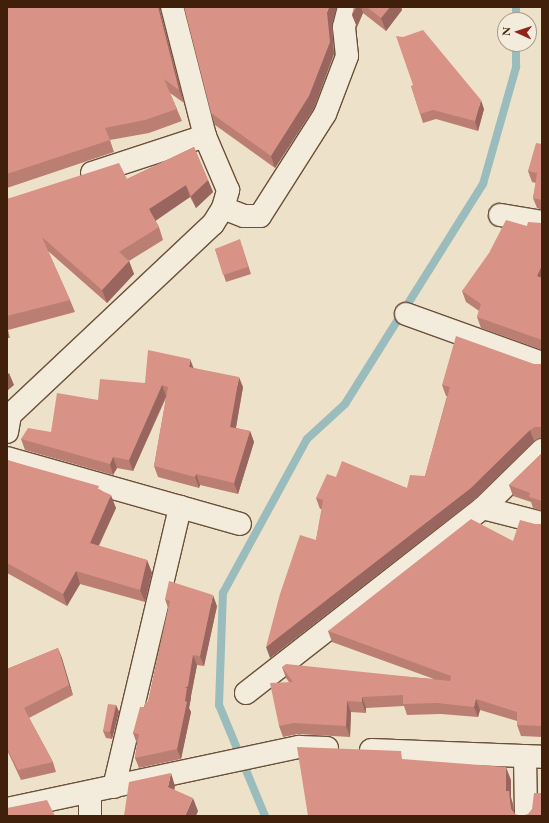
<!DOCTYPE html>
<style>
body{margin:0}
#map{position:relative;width:549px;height:823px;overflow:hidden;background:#ede2c9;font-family:"EB Garamond",serif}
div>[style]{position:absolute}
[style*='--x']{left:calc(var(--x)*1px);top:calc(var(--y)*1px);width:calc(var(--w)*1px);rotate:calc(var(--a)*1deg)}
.stream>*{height:8px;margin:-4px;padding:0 4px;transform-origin:4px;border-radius:4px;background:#9abcbc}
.roads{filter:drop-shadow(1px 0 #6b503a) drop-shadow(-1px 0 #6b503a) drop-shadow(0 1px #6b503a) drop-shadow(0 -1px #6b503a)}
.minor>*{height:22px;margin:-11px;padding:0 11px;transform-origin:11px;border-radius:11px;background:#f3ecdc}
.wall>*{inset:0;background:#bb7e73}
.shaded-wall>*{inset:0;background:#98665e}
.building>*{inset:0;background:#d99286}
span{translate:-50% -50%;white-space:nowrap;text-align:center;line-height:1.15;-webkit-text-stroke:3px #f3ecdc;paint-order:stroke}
.frame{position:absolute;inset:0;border:8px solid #40200b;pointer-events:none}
.north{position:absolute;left:497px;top:12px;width:40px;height:40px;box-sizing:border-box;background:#f3ecdc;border:1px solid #ab9a88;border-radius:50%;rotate:273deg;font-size:11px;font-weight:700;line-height:16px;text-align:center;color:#40200b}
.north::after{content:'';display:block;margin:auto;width:14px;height:18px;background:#8f2418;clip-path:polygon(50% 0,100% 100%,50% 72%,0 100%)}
</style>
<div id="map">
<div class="stream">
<i style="--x:516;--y:20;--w:13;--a:-90"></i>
<i style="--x:265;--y:816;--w:120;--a:-112.5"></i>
<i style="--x:219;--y:705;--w:112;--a:-88"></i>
<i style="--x:223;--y:593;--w:175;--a:-61.4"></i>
<i style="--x:307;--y:439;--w:52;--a:-42.6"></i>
<i style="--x:345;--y:404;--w:260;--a:-57.9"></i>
<i style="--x:483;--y:184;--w:122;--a:-74.2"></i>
<i style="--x:516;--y:67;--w:23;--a:-90"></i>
</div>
<div class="roads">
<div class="minor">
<i style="--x:92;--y:173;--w:119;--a:-18.1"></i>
<i style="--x:223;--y:208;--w:22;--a:21"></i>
<i style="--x:244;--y:216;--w:16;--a:0"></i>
<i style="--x:260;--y:216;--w:121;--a:-57.5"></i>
<i style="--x:325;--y:114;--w:62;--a:-69.2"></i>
<i style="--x:347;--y:56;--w:29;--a:-96"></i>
<i style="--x:344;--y:27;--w:21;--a:-76"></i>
<i style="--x:500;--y:215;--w:43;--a:9.5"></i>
<i style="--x:406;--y:314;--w:145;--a:19.8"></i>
<i style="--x:7;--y:432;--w:17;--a:-80"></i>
<i style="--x:10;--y:415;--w:279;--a:-43.3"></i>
<i style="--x:213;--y:224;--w:19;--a:-58"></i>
<i style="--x:223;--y:208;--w:19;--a:-74"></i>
<i style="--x:228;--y:190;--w:59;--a:-113.1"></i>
<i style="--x:205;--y:136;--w:133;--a:-104.3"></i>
<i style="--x:7;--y:458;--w:242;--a:15.8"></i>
<i style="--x:483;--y:508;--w:61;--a:14.3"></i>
<i style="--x:246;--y:693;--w:301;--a:-38"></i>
<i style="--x:483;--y:508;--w:83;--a:-44.5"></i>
<i style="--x:371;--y:750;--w:171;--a:2.3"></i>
<i style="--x:525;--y:756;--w:60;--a:89"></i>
<i style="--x:114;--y:787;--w:288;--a:-76.7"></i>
<i style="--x:90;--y:792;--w:24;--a:90"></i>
<i style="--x:7;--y:809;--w:299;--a:-12"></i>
<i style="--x:299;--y:747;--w:28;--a:2"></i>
</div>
</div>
<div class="wall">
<i style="clip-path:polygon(7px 7px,160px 7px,160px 10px,184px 103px,170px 93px,182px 121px,149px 133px,110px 140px,114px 152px,7px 188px)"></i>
<i style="clip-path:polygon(354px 7px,401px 7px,402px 10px,386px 31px,363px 13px,357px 27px,352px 15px)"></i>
<i style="clip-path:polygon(332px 24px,334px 54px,314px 108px,275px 168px,215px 125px,211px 113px)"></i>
<i style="clip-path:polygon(411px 86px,484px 109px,478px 131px,436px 119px,423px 123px)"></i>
<i style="clip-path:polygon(542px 144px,542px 210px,537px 208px,533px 198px,536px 183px,532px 182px,528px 171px)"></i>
<i style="clip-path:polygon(194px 147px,213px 192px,196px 208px,190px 197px,155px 220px,159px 227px,163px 240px,129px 261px,134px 274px,107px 303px,48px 251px,70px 300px,75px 312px,8px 330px,10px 338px,7px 338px,7px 199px,127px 179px)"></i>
<i style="clip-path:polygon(542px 223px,542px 350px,481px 328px,477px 317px,479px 311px,466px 302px,462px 291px,527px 226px)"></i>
<i style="clip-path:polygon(242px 246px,251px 274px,226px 282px,215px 249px)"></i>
<i style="clip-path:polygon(534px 364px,542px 364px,542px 438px,539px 438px,534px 441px,475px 499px,270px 658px,316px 540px,322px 509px,320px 509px,316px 498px,336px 477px,407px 488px,425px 476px,447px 396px,446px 396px,442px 385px)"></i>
<i style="clip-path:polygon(194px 368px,243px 387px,236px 428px,250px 431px,254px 442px,238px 494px,200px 485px,199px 488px,158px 477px,154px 466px,166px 398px,133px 471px,117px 468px,113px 475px,25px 450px,21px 439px,51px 432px,98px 400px,145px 383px)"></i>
<i style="clip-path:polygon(542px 453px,542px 511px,533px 508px,531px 502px,513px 496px,509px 485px)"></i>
<i style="clip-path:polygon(7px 460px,101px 490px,116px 508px,99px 546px,147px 560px,152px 573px,145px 602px,80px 584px,67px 606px,7px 573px)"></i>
<i style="clip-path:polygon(535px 524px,542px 524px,542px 737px,521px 736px,517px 725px,517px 721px,480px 710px,478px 717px,441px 714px,407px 715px,404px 706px,366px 708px,366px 713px,351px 712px,350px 737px,298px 734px,283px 737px,279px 726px,289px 682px,286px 678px,282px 667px,434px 679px,332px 642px,328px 631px,513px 541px)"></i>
<i style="clip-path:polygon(165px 599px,217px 606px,204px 666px,197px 665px,191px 696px,191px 698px,189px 708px,191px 712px,181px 759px,139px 768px,135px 758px,137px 744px,133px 733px,144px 707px,148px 702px,168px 608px)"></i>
<i style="clip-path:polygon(58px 648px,73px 695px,29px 718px,53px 762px,56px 772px,21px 780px,7px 750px,7px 669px)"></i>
<i style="clip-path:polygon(116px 705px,119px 712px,112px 739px,106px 738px,103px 731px)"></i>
</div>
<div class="shaded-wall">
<i style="clip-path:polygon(158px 7px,160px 7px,160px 10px,184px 103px,179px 90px)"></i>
<i style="clip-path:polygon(329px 7px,337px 7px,332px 24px,334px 54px,314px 108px,275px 168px,271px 156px)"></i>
<i style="clip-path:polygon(356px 7px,361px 7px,363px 13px,357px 27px,352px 15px)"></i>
<i style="clip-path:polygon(390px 7px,401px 7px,402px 10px,386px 31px,381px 18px)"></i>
<i style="clip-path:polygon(481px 100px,484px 109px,478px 131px,475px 121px)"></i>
<i style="clip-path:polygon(208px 180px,213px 192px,196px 208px,191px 196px)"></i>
<i style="clip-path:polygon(186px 185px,190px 197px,154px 222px,149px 209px)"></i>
<i style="clip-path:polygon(129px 261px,134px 274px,107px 303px,102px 290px)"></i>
<i style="clip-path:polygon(542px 265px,542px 285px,537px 276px)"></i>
<i style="clip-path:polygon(190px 359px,194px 369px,189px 367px)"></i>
<i style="clip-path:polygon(9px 373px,14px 385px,7px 391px,7px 375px)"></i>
<i style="clip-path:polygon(239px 377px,243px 387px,234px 438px,230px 427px)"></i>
<i style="clip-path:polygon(162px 385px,166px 396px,133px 471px,129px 460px)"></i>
<i style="clip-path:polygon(530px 430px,534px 441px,475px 499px,270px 658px,266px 647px)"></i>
<i style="clip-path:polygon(250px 431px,254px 442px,238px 494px,234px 483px)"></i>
<i style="clip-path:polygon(113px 457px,117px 468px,113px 475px,110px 464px)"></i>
<i style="clip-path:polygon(196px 474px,200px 485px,199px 488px,195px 477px)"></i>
<i style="clip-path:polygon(111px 495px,116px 508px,94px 555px,90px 543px)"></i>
<i style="clip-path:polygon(147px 560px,152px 573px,145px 602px,140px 590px)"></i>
<i style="clip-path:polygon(76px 571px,80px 584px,67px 606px,63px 594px)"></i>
<i style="clip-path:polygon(213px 595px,217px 606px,204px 666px,200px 656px)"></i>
<i style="clip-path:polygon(58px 648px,62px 658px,73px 695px,69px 685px)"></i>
<i style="clip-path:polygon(193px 655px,197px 665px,191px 696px,191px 698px,189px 708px,191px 712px,181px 759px,177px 749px,185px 701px,185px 688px)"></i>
<i style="clip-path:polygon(362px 697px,366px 708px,366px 713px,362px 702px)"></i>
<i style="clip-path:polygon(476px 699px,480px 710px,478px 717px,474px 707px)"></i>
<i style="clip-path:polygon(347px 701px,351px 712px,350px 737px,346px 726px)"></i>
<i style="clip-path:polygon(116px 705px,119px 712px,112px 739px,110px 732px)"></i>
<i style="clip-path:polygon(506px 767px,511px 780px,511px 797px,513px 804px,515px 816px,511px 809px,506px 791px)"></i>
<i style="clip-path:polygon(171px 773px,175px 786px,173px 800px,168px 787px)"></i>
<i style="clip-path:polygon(193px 798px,198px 811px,196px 816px,185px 816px)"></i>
</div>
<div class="building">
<i style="clip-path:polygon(7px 7px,158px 7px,179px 90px,164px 79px,177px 109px,145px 120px,105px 128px,110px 140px,7px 174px)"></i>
<i style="clip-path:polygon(184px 7px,329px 7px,327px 12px,330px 42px,309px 96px,271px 156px,211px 113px)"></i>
<i style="clip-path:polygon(354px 7px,356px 7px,352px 15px)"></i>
<i style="clip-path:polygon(367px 7px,390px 7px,381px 18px)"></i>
<i style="clip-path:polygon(423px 30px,481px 100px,475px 121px,433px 110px,420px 114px,411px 86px,413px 85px,396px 36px,403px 37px)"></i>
<i style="clip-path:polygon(536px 143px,542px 144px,542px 200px,533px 198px,537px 173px,528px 171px)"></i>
<i style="clip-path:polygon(194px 147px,208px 180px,191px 196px,186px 185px,149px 209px,159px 227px,119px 252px,129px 261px,102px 290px,42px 237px,70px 300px,7px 316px,7px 199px,119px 163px,127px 179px)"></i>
<i style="clip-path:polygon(506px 220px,527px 226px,528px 222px,542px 223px,542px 265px,537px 276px,542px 278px,542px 340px,477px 317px,481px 304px,462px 291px,489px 253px)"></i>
<i style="clip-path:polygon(240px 239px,248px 267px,223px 275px,215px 249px)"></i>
<i style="clip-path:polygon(456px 336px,534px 364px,542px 364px,542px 428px,541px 427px,535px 427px,530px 430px,471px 488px,266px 647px,280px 594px,300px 535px,316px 540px,323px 500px,316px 498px,327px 474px,336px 477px,342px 461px,407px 488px,410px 475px,425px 476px,450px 387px,442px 385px)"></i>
<i style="clip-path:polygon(148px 350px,190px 359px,189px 367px,239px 377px,230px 427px,250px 431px,234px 483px,196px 474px,195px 477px,154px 466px,168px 387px,162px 385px,129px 460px,113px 457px,110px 464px,21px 439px,28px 428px,51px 432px,57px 393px,98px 400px,100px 379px,145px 383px)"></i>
<i style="clip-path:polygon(542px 453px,542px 501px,529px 497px,530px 493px,509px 485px)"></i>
<i style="clip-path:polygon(7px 460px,99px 486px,98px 489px,111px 495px,90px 543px,147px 560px,140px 590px,76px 571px,63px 594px,7px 563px)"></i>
<i style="clip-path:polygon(471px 519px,513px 541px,520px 520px,535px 524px,542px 524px,542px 726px,517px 725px,517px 712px,476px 699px,474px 707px,437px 703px,403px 704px,403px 695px,362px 697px,362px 702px,347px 701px,346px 726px,294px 723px,279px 726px,270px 683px,293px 682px,282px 667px,286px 664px,450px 681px,451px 676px,328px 631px)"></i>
<i style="clip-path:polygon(169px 581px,213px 595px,200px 656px,193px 655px,188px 686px,185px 688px,187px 688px,185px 701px,187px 702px,177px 749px,135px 758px,139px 734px,133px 733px,140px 707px,144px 707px,146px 701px,148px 702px,170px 601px,165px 599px)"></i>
<i style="clip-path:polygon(58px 648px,69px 685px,24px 708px,53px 762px,18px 770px,7px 748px,7px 669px)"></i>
<i style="clip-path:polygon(108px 704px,116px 705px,110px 732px,103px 731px)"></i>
<i style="clip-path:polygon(297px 747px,401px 751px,402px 759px,506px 767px,506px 791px,509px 791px,511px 809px,515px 814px,521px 816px,528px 814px,532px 809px,534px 793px,542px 793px,542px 816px,308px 816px)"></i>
<i style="clip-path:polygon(171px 773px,168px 787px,193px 798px,185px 816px,124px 816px,129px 782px)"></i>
<i style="clip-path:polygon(47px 800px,55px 816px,7px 816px,7px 808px)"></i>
</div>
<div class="frame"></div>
<div class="north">N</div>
</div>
